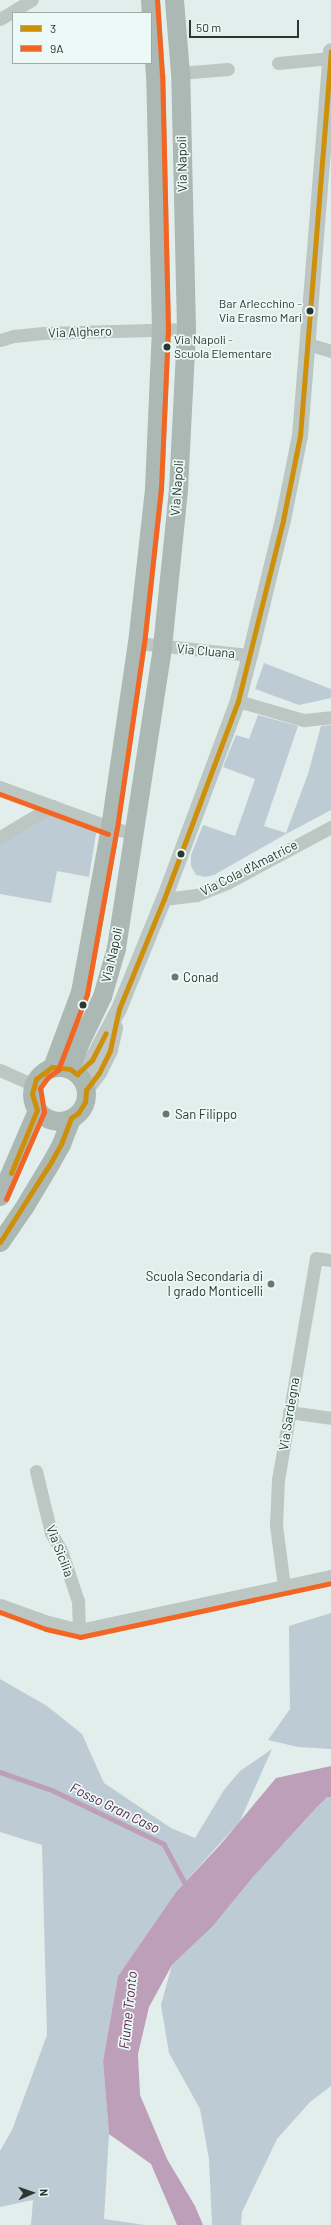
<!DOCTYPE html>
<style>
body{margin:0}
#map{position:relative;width:331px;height:2225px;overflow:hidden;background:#e2eeeb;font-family:Barlow,sans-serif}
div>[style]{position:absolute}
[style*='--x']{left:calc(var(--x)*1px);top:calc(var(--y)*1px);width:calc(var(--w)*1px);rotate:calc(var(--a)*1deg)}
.green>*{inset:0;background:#bdcbd4}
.water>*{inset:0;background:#be9fb9}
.stream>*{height:4.5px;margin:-2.25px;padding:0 2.25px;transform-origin:2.25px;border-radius:2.25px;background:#be9fb9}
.minor>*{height:13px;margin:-6.5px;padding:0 6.5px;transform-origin:6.5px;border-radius:6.5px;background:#bcc7c3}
.tertiary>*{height:16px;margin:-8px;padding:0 8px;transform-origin:8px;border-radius:8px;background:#bcc7c3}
.secondary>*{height:19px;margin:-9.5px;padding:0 9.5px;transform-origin:9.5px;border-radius:9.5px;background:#acb8b3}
.secondary>.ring{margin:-9.5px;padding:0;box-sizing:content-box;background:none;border:19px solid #acb8b3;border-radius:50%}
.bus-1>*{height:5px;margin:-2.5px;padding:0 2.5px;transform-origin:2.5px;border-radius:2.5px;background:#ce900a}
.bus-2>*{height:5px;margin:-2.5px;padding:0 2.5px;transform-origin:2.5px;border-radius:2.5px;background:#f26522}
.dots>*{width:11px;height:11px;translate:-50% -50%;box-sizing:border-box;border:2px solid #ebfaf6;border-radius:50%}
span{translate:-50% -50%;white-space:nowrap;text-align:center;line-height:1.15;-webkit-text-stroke:3.5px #ebfaf6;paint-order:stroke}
.bus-label{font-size:12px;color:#2a3831}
.right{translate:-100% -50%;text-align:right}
.left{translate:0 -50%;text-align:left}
.street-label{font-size:13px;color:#2a3831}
.poi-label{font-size:13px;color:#2a3831}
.water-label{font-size:14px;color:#5a1f4a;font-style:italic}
.legend{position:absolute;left:12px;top:12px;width:140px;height:52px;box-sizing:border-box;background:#ebfaf6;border:1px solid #9eaca7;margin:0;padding:5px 7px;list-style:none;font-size:12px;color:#2a3831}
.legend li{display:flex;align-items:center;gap:8px;height:20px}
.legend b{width:20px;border:1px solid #9eaca7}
.north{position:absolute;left:12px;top:2173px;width:40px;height:40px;-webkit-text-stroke:3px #ebfaf6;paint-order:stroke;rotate:88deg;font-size:11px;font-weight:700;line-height:16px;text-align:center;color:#2a3831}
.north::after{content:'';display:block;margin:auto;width:14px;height:18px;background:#2a3831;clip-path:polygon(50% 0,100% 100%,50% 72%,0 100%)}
.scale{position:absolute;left:189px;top:20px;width:110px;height:18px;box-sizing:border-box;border:2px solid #2a3831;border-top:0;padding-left:5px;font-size:12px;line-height:14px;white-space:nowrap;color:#2a3831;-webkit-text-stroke:3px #ebfaf6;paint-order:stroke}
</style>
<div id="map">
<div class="green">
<i style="clip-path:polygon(264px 663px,331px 689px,331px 698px,299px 705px,255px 689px)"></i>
<i style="clip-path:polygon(258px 715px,298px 726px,264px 826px,286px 833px,308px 774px,321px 726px,331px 725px,331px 810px,286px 834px,214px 875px,205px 877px,196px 875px,191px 866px,191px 855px,203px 825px,235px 836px,255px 779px,223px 767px,236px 735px,249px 739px)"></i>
<i style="clip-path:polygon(54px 812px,97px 827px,89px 877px,57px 871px,51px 903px,0 894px,0 843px)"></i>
<i style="clip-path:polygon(331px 1613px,331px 1749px,298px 1747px,268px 1740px,290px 1709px,289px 1626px)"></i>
<i style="clip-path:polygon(0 1679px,47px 1706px,82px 1734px,104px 1783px,171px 1828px,195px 1838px,224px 1790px,240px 1771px,272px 1749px,240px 1821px,176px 1892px,118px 1976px,103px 2061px,109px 2134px,104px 2219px,145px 2225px,31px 2225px,33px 2200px,0 2207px,0 2151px,12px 2130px,47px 2035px,42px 1845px,0 1832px)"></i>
<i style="clip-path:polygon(327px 1796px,331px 1797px,331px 2086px,310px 2102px,277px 2139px,242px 2212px,241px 2225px,212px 2225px,209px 2159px,200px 2109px,169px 2053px,161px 2005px,172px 1965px,213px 1926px,253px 1877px)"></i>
</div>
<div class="water">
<i style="clip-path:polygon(331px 1766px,331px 1797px,327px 1797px,317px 1807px,253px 1877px,213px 1926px,172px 1965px,149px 2007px,138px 2054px,140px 2095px,167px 2159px,195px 2206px,203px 2225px,177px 2225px,151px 2164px,109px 2134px,103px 2061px,118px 1976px,176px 1892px,220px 1845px,276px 1778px)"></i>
</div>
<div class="stream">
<i style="--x:0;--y:1772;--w:55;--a:19.1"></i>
<i style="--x:52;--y:1790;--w:124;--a:25.7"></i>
<i style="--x:164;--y:1844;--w:49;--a:61.9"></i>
</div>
<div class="minor">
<i style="--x:0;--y:19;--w:37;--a:-31"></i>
<i style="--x:278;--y:63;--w:53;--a:-5.4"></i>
<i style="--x:180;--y:73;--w:48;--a:-4.8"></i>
<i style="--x:0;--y:340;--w:15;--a:-16"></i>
<i style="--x:14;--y:336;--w:29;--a:-6"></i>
<i style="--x:43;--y:333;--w:143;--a:-1.6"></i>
<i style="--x:308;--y:344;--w:24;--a:17"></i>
<i style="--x:137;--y:643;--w:114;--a:6.1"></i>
<i style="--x:238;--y:701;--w:69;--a:16.1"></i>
<i style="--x:304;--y:720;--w:27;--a:-6"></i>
<i style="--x:0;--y:787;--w:117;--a:20"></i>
<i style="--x:110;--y:827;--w:26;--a:16"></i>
<i style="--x:0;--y:837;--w:61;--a:-30.8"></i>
<i style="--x:164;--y:899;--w:33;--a:-7"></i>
<i style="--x:197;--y:895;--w:32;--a:-22"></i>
<i style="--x:227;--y:883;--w:118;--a:-28.3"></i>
<i style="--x:0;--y:1070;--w:36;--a:24"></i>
<i style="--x:289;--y:1412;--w:42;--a:8.1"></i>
<i style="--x:36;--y:1471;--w:64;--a:76.4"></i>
<i style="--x:51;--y:1533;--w:20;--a:60"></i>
<i style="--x:61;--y:1550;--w:54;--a:71.6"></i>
<i style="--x:78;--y:1601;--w:29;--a:88"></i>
<i style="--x:284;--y:1586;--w:62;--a:-97.5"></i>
<i style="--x:276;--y:1525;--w:45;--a:-87.5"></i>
<i style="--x:278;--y:1480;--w:225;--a:-80.3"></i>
<i style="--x:316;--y:1258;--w:15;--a:8"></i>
<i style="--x:0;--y:1605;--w:51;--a:19.5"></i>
<i style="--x:48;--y:1622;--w:32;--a:14"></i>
<i style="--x:79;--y:1630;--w:258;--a:-12.1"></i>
</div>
<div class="tertiary">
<i style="--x:77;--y:1074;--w:21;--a:-43"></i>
<i style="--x:92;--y:1060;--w:58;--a:-62.1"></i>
<i style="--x:119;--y:1009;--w:119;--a:-67.8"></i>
<i style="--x:164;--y:899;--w:211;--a:-69.5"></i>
<i style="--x:238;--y:701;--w:48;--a:-75.4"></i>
<i style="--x:250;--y:655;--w:139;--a:-76.3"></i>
<i style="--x:283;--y:520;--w:86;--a:-78.6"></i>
<i style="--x:300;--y:436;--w:386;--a:-85.4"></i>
<i style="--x:86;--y:1090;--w:21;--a:-53"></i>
<i style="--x:99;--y:1073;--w:25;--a:-64"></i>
<i style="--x:110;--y:1050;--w:23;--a:-77"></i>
</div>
<div class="secondary">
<i style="--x:52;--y:1067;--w:80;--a:-69.5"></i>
<i style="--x:80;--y:992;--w:168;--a:-79.7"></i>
<i style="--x:110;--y:827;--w:186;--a:-81.7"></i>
<i style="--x:137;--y:643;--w:156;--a:-83.7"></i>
<i style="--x:154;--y:488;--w:158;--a:-87.5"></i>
<i style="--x:161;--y:330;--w:255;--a:-91.3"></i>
<i style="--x:155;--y:75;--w:75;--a:-93.8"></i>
<i class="ring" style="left:32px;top:1067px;width:35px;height:35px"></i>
<i style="--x:70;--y:1069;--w:29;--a:-70"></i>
<i style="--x:80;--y:1042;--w:51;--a:-64.4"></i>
<i style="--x:102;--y:996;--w:50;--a:-73.7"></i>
<i style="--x:116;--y:948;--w:304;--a:-81.3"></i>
<i style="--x:162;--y:647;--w:159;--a:-84.2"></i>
<i style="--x:178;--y:489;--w:160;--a:-87.1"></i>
<i style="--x:186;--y:329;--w:256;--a:-91.3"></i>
<i style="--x:180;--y:73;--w:73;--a:-94.7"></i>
<i style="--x:0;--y:1196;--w:94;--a:-66.7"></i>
<i style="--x:0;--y:1242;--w:42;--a:-55.6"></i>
<i style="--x:24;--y:1207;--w:52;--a:-59"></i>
<i style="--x:51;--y:1162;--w:21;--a:-61"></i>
<i style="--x:61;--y:1144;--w:28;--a:-69"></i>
</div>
<div class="bus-1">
<i style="--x:11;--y:1173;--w:68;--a:-67.6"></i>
<i style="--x:37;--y:1110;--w:17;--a:-107"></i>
<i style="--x:32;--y:1094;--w:16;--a:-75"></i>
<i style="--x:36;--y:1079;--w:20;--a:-37"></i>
<i style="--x:52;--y:1067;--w:18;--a:6"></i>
<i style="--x:70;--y:1069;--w:9;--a:36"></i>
<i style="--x:77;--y:1074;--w:21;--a:-43"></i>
<i style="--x:92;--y:1060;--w:30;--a:-63"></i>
<i style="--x:0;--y:1242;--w:95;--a:-57.5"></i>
<i style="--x:51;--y:1162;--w:21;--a:-61"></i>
<i style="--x:61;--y:1144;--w:28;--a:-69"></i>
<i style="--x:71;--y:1118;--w:9;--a:-36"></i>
<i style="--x:78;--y:1113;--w:13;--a:-58"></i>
<i style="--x:85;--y:1102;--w:12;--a:-85"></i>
<i style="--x:86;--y:1090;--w:21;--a:-53"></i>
<i style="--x:99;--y:1073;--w:25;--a:-64"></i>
<i style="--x:110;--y:1050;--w:42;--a:-77.6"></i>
<i style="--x:119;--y:1009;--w:119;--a:-67.8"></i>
<i style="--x:164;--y:899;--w:211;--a:-69.5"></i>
<i style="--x:238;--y:701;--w:187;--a:-76"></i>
<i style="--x:283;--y:520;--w:86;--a:-78.6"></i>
<i style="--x:300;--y:436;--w:386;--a:-85.4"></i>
</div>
<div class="bus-2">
<i style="--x:0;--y:794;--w:115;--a:20.3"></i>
<i style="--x:6;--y:1199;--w:95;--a:-66.4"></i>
<i style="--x:44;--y:1112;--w:24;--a:-99"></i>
<i style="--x:40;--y:1088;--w:14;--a:-54"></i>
<i style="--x:48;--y:1077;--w:12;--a:-35"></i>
<i style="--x:58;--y:1070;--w:81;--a:-69.1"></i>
<i style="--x:87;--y:994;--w:169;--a:-79.8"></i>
<i style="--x:117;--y:828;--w:186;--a:-81.7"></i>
<i style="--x:144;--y:644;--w:157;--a:-83.8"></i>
<i style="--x:161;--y:488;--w:158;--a:-87.5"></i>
<i style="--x:168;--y:330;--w:255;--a:-91.3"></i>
<i style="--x:162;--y:75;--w:75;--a:-93.8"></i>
<i style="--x:0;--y:1612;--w:49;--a:20.3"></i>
<i style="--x:46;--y:1629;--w:35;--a:13"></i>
<i style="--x:80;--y:1637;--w:257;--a:-12.1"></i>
</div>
<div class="dots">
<i style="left:310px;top:311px;background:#2a3831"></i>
<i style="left:167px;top:347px;background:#2a3831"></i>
<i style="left:181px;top:854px;background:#2a3831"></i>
<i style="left:175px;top:977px;background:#6a7872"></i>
<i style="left:83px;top:1005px;background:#2a3831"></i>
<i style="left:166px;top:1114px;background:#6a7872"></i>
<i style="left:271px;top:1284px;background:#6a7872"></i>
</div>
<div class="bus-label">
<span class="right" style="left:302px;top:311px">Bar Arlecchino -<br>Via Erasmo Mari</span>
<span class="left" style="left:174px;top:347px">Via Napoli -<br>Scuola Elementare</span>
</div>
<div class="street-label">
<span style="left:182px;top:164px;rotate:-91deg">Via Napoli</span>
<span style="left:80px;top:332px;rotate:-2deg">Via Alghero</span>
<span style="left:177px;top:488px;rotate:-86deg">Via Napoli</span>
<span style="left:206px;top:651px;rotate:5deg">Via Cluana</span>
<span style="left:249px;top:868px;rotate:-27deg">Via Cola d'Amatrice</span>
<span style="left:112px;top:955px;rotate:-77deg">Via Napoli</span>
<span style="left:289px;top:1414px;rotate:-81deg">Via Sardegna</span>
<span style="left:60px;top:1551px;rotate:69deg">Via Sicilia</span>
</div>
<div class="poi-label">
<span class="left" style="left:183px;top:977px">Conad</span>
<span class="left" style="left:175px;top:1114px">San Filippo</span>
<span class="right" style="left:263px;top:1284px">Scuola Secondaria di<br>I grado Monticelli</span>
</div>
<div class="water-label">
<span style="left:115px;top:1808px;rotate:26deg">Fosso Gran Caso</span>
<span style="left:128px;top:2010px;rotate:-84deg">Fiume Tronto</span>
</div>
<ul class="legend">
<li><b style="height:5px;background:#ce900a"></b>3</li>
<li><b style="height:5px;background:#f26522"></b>9A</li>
</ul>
<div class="north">N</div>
<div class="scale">50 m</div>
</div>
